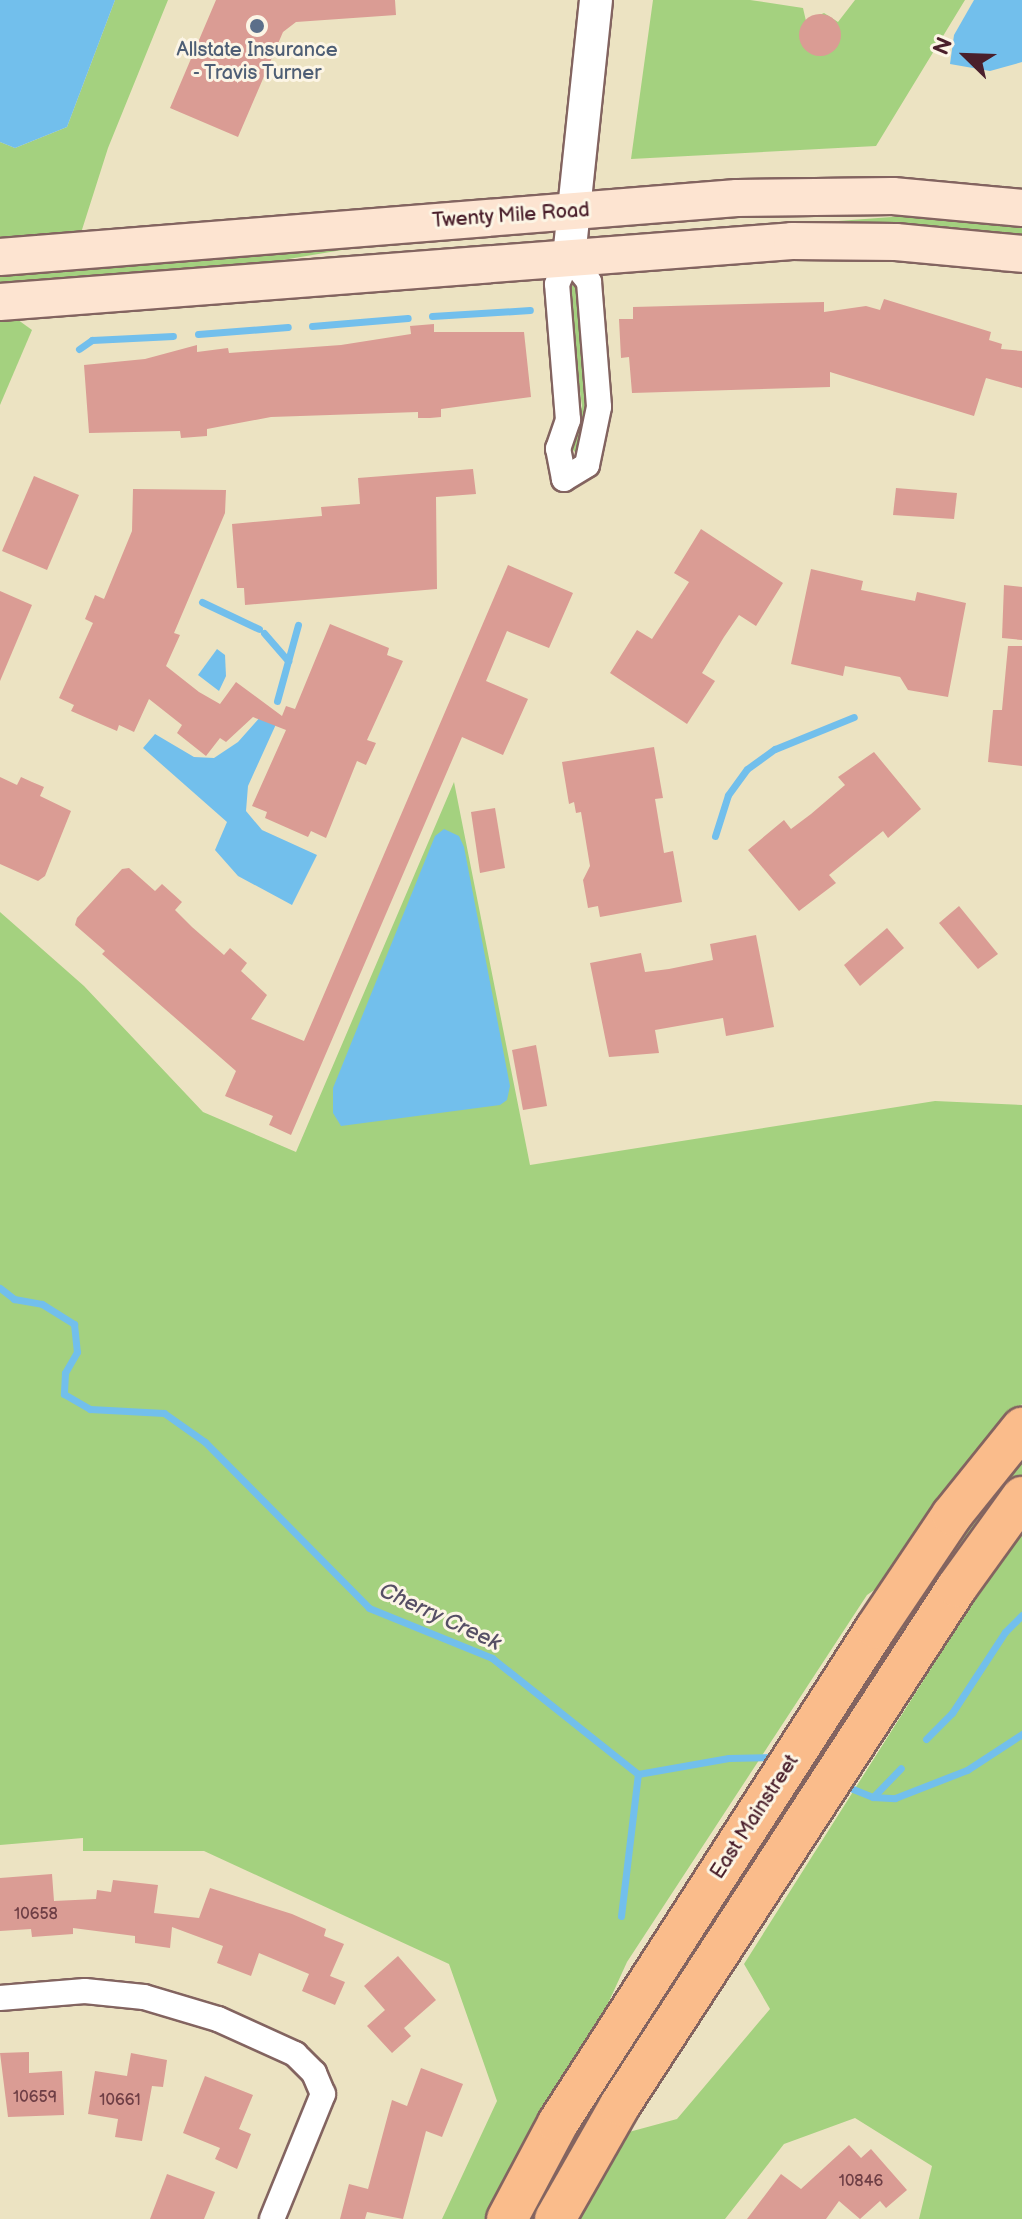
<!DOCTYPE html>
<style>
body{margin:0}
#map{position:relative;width:1022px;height:2219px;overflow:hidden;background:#ece3c2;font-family:"Balsamiq Sans",sans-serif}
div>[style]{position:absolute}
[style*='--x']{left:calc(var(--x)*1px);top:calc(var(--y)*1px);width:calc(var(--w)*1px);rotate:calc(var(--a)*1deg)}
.green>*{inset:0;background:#a4d17f}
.water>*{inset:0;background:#72bfec}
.stream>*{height:7px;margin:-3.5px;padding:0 3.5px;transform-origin:3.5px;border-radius:3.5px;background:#72bfec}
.building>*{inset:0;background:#da9c94}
.round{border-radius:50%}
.roads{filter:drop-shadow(2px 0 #836460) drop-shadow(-2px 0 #836460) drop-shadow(0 2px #836460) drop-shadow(0 -2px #836460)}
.minor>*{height:24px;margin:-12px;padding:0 12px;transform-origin:12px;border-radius:12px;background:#fff}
.tertiary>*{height:32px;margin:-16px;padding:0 16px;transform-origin:16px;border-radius:16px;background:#fff}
.secondary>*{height:36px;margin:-18px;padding:0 18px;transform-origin:18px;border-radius:18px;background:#fde4d1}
.primary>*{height:40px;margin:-20px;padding:0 20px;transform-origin:20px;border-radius:20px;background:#fabc8b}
.dots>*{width:22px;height:22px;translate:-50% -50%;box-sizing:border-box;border:4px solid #fcf5e5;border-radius:50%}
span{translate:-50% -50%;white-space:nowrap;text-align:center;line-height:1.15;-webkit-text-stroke:6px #fcf5e5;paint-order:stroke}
.number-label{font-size:16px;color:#6e3e45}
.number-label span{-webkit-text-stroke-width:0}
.service-label{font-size:20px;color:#4e5e75}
.street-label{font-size:20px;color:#4a1f2b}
.water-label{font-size:22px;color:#564f65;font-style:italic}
.north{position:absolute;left:926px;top:16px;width:80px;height:80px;-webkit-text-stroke:6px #fcf5e5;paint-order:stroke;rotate:293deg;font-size:22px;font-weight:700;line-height:32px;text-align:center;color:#4a1f2b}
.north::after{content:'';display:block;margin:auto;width:28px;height:36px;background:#4a1f2b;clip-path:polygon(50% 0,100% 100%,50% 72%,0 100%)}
</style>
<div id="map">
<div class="green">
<i style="clip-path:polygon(115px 0,168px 0,108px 148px,80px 236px,0 242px,0 142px,15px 148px,67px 127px)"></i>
<i style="clip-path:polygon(653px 0,750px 0,803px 8px,806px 21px,824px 13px,838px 22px,855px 0,965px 0,876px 146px,631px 159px)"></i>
<i style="clip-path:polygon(918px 215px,1022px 223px,1022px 239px,640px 236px)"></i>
<i style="clip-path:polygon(518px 232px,360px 247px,235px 268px,0 287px,0 273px)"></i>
<i style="clip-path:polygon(572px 285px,578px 289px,587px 409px,576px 453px,572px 449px,582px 406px,568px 302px)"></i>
<i style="clip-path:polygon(14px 317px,32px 330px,0 405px,0 318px)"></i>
<i style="clip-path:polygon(454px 782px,530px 1165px,935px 1101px,1022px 1105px,1022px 1404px,950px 1490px,883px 1584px,867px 1595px,627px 1962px,590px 2043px,488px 2219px,442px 2219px,497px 2101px,449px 1964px,204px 1851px,83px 1851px,83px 1838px,0 1845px,0 912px,84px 986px,203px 1112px,296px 1152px)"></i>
<i style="clip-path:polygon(1022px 1450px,1022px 1477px,869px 1693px,856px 1689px)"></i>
<i style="clip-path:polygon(1022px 1534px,1022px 2219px,919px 2219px,932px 2166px,855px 2118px,784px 2144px,725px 2219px,579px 2219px,629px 2132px,677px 2119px,770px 2009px,744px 1964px,968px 1610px)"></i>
<i style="clip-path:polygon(699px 1932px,710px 1937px,538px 2219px,522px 2219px)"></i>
</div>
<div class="water">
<i style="clip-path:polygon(0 0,115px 0,67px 127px,15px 148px,0 142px)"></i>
<i style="clip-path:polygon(974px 0,1022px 0,1022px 62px,990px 71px,950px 64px,954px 35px)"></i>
<i style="clip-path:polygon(217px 649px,225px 655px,226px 676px,219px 691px,198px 675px)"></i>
<i style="clip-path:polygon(262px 715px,277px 722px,248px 786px,246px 811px,262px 830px,317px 855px,292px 905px,238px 876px,215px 850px,227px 822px,143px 748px,155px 734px,194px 757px,214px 758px,238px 742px)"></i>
<i style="clip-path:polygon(444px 829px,459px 836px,464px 847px,510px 1086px,507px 1100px,500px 1105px,341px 1126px,333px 1113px,333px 1088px,435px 836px)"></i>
</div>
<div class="stream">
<i style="--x:432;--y:316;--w:98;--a:-3.5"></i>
<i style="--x:312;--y:326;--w:96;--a:-4.8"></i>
<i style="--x:198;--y:334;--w:90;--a:-4.4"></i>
<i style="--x:79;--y:349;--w:16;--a:-35"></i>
<i style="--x:92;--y:340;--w:81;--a:-2.8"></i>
<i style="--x:202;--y:602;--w:63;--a:25.3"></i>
<i style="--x:264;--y:633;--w:37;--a:49"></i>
<i style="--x:277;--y:701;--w:79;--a:-74.6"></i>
<i style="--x:715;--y:836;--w:43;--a:-72.4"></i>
<i style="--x:728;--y:795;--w:32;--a:-54"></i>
<i style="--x:747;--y:769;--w:34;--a:-36"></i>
<i style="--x:775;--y:749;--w:85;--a:-22.1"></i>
<i style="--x:0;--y:1288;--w:18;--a:38"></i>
<i style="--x:14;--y:1299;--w:28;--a:10"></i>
<i style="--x:42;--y:1304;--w:38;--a:32"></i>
<i style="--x:74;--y:1324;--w:28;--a:84"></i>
<i style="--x:77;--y:1352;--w:24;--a:120"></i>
<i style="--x:65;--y:1373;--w:21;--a:93"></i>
<i style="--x:64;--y:1394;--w:30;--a:30"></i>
<i style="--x:90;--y:1409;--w:74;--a:3.1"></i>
<i style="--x:164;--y:1413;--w:50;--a:35.3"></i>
<i style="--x:205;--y:1442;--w:233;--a:45.3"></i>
<i style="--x:369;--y:1608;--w:133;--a:22.1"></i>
<i style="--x:492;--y:1658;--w:186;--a:38.5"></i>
<i style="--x:638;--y:1774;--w:92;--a:-10"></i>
<i style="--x:729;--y:1758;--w:47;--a:-1.2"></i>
<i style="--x:926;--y:1739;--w:37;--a:-45"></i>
<i style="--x:952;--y:1713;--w:97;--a:-56.8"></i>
<i style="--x:1005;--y:1632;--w:24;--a:-45"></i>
<i style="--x:843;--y:1785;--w:32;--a:22"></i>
<i style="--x:873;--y:1797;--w:22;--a:3"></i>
<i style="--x:895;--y:1798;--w:77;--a:-21.3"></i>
<i style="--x:967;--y:1770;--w:66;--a:-33.2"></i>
<i style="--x:873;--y:1797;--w:40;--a:-46"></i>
<i style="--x:621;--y:1916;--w:143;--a:-83.2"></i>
</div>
<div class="building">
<i style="clip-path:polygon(216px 0,395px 0,396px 15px,296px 22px,283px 32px,238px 137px,170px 108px)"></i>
<i class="round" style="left:799px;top:14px;width:42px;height:42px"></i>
<i style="clip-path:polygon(884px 299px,991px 332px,989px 340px,1002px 344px,1001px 349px,1022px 351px,1022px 388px,986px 378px,974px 416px,830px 372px,830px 387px,632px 393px,629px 357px,621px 358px,619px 319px,633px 319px,633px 307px,824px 302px,824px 312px,866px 306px,880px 310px)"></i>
<i style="clip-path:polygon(434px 324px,434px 332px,524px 332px,531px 397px,441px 409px,441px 417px,430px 418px,418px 418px,418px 412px,271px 417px,207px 429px,207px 436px,181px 438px,180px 431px,89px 433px,84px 365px,145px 359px,197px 345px,197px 352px,228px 348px,229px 353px,341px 345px,411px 334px,410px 326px)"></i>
<i style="clip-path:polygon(473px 469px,476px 494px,436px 497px,437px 589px,245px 605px,244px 588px,237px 588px,232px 524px,322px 516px,321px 507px,360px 504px,358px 478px)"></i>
<i style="clip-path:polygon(34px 476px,79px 495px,47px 570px,2px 551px)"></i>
<i style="clip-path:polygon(896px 488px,957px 493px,954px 519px,893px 515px)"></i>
<i style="clip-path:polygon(133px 489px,226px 490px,225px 513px,174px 633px,180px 635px,166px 666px,199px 692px,220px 704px,236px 682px,282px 716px,286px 706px,295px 709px,330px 624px,389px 648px,387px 655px,403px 661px,367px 740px,376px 743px,366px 765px,357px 761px,326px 838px,311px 831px,308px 837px,265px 818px,267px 812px,252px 806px,286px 730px,253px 717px,226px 742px,220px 738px,206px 756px,177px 733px,182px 725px,149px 699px,134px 732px,119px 725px,117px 731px,71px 711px,74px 705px,59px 698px,93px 623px,85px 619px,95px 595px,104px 599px,132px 531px)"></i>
<i style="clip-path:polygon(701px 529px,783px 583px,756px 626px,739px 615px,724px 637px,702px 673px,715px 681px,687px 724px,610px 673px,637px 630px,652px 639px,689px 582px,674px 573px)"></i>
<i style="clip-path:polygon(508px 565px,573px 593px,549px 648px,507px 631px,486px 681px,528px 699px,503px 755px,462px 737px,291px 1135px,269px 1125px,273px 1116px,225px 1096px,236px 1071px,102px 954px,105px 951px,75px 925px,77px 918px,122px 869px,129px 868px,155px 891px,162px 884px,182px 902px,175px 910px,192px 927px,224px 955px,230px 948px,247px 963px,241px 971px,267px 995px,251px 1019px,304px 1041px)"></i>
<i style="clip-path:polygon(811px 569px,863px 581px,861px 590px,915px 601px,917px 592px,966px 603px,948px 697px,908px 690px,900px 677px,845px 666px,843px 676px,791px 664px)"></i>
<i style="clip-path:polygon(1004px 585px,1022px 587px,1022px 640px,1002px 638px)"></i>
<i style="clip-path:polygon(0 591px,32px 605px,0 681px)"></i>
<i style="clip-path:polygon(1008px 646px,1022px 646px,1022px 766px,988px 762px,993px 710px,1002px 710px)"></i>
<i style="clip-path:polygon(654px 747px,663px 798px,655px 799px,664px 853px,673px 851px,682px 902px,600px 917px,598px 906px,588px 908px,583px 880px,590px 866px,581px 812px,576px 813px,574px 802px,569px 804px,562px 762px)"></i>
<i style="clip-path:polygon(874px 752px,921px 809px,888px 838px,883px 831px,829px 875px,836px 883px,799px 911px,748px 850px,784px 820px,791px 829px,811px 814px,845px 785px,838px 777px)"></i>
<i style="clip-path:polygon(0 777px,17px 785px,21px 777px,32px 782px,44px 787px,40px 796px,71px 811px,45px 876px,38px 881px,0 864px)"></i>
<i style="clip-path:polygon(495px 808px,505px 868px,480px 873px,471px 812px)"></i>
<i style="clip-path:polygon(959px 906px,998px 954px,978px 969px,939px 923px)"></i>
<i style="clip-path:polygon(887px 928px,904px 948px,860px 986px,844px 965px)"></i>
<i style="clip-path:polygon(756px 935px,774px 1027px,726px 1036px,723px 1018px,655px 1030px,659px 1053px,609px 1057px,590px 963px,641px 953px,645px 972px,669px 969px,713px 960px,710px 944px)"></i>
<i style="clip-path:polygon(536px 1045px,547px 1106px,523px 1110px,512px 1050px)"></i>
<i style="clip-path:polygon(52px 1874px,54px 1901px,96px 1899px,97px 1890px,111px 1892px,113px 1880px,158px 1885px,154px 1913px,199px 1918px,210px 1888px,292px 1914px,326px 1929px,324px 1936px,344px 1944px,330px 1976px,345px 1982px,335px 2005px,302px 1991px,309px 1974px,259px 1953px,251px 1976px,217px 1963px,223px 1946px,172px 1927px,170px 1948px,135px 1943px,135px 1936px,73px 1928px,73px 1934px,32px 1937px,31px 1929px,0 1931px,0 1878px)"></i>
<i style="clip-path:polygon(398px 1956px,436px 2000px,404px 2028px,411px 2036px,392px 2053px,367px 2026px,385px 2010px,364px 1986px)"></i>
<i style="clip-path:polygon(29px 2052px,29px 2073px,62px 2071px,64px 2115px,8px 2117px,0 2053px)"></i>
<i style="clip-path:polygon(131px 2053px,167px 2060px,163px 2087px,152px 2086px,142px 2141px,115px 2137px,118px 2119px,88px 2114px,95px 2071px,127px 2076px)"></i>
<i style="clip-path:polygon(421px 2068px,463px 2084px,442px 2137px,426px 2131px,403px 2219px,367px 2212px,365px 2219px,340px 2219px,349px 2184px,368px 2189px,392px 2100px,407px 2106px)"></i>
<i style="clip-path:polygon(205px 2076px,253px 2095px,239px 2129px,251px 2134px,237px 2169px,215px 2159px,220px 2148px,183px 2133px)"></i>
<i style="clip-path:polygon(849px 2145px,861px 2158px,871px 2149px,907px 2190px,886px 2208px,880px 2201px,860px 2219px,839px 2201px,826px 2219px,747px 2219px,781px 2174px,801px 2189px)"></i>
<i style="clip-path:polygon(167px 2174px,215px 2192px,204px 2219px,150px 2219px)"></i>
</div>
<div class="roads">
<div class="minor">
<i style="--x:569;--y:257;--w:32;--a:51"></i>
<i style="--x:589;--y:282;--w:125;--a:85.4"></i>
<i style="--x:599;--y:407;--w:59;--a:101.7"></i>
<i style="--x:587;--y:465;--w:27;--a:149"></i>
<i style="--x:564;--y:479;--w:31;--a:-101"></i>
<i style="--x:558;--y:449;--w:31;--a:-71"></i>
<i style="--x:568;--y:420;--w:136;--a:-94.6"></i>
<i style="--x:557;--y:284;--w:30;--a:-66"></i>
<i style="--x:0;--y:1998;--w:85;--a:-4.7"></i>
<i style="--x:85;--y:1991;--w:59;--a:5.8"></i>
<i style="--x:144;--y:1997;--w:77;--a:16.6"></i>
<i style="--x:218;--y:2019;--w:85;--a:24.4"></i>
<i style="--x:295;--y:2054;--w:27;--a:45"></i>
<i style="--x:314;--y:2073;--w:23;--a:67"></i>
<i style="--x:323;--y:2094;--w:135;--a:112.2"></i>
</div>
<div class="tertiary">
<i style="--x:569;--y:257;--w:258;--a:-84"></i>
</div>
<div class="secondary">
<i style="--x:0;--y:257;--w:739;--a:-4.58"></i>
<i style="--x:737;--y:198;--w:156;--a:-0.7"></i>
<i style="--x:893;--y:196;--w:130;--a:5.3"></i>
<i style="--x:0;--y:302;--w:794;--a:-4.4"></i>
<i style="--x:792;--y:241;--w:104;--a:0.6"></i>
<i style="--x:896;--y:242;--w:127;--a:5.4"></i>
</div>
<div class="primary">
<i style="--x:507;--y:2219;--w:109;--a:-62"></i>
<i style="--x:558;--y:2123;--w:588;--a:-57.28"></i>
<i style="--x:876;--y:1628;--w:136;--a:-56.1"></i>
<i style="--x:952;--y:1515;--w:112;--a:-51.2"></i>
<i style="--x:555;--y:2219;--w:131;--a:-60.3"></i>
<i style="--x:620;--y:2105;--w:618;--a:-56.95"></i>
<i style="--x:957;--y:1587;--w:111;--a:-54.2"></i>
</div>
</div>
<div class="dots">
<i style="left:257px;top:26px;background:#5c6f8a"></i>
</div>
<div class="number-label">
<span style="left:36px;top:1915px">10658</span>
<span style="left:35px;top:2098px">10659</span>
<span style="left:120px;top:2101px">10661</span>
<span style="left:861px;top:2182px">10846</span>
</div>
<div class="service-label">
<span style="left:257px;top:62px">Allstate Insurance<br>- Travis Turner</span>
</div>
<div class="street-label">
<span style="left:511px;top:216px;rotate:-4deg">Twenty Mile Road</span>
<span style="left:755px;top:1817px;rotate:-57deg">East Mainstreet</span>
</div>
<div class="water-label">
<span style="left:440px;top:1617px;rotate:25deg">Cherry Creek</span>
</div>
<div class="north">N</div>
</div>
